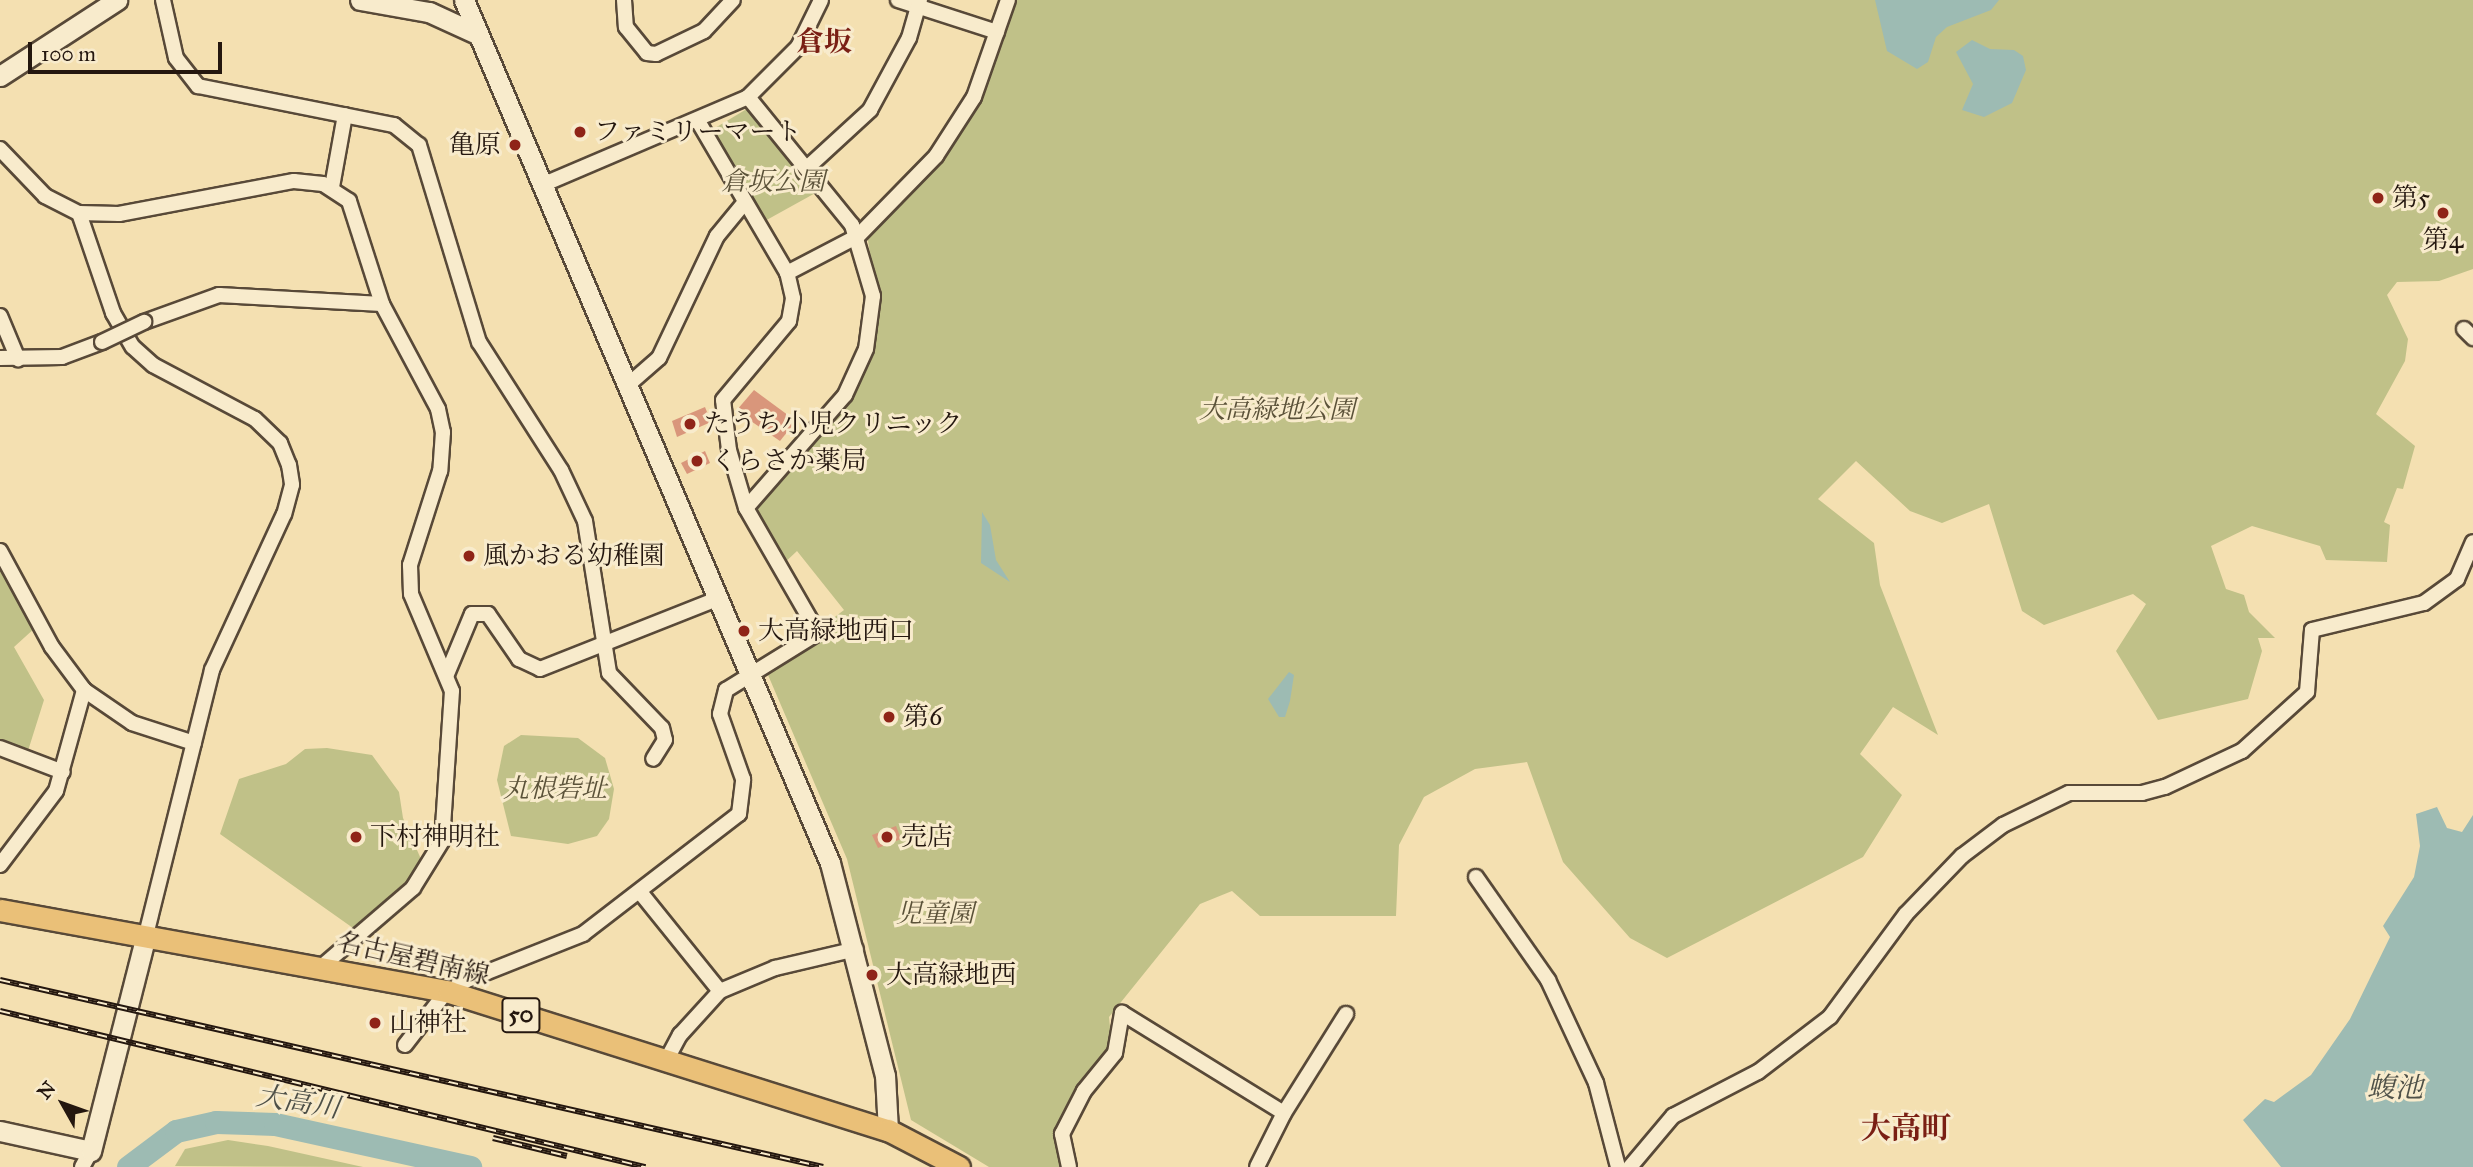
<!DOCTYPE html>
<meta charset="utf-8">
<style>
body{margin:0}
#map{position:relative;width:2473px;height:1167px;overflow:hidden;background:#f4e0b1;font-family:"IM FELL Great Primer","Noto Serif JP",serif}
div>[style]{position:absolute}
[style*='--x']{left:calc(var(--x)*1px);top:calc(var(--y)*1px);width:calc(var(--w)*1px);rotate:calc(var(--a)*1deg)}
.green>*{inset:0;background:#c0c188}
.water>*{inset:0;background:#9dbbb3}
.river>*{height:23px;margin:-11.5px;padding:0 11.5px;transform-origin:11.5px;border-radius:11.5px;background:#9dbbb3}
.building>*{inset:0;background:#d9967b}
.roads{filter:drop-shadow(2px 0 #584938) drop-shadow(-2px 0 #584938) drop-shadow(0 2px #584938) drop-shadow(0 -2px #584938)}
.street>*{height:14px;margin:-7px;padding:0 7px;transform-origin:7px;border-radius:7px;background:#f8ebcc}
.secondary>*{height:19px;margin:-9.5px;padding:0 9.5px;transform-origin:9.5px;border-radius:9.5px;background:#f8ebcc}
.primary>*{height:21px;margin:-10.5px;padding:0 10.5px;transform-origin:10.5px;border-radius:10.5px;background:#eac078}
.rail>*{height:6px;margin-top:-3px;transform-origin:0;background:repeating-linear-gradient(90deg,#f8ebcc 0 10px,#24170f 0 20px);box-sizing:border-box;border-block:2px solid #24170f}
.bridges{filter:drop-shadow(2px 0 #584938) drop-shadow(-2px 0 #584938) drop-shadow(0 2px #584938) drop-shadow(0 -2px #584938)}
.street-bridge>*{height:14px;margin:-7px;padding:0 7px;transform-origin:7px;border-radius:7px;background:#f8ebcc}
.dots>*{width:19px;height:19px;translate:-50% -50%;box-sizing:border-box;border:4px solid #f8ebcc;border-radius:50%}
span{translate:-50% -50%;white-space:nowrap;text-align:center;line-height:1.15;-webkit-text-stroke:6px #f8ebcc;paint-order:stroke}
.shield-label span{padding:2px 5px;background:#f8ebcc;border:2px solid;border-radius:5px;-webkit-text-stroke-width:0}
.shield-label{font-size:24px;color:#24170f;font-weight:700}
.poi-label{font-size:26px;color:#24170f}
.left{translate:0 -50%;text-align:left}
.right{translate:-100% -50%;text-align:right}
.park-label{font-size:26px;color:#5b5239;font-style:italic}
.street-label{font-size:26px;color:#24170f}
.neighbourhood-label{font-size:28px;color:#7a1f14;font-weight:700}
.water-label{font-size:28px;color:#4e5048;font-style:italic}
.quarter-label{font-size:30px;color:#7a1f14;font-weight:700}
.north{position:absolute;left:28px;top:1069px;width:70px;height:70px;-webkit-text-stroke:5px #f8ebcc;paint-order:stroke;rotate:310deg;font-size:19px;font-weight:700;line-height:28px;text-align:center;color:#24170f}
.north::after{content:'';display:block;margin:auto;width:24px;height:32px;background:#24170f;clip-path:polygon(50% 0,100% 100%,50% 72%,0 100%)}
.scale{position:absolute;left:28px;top:42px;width:194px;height:32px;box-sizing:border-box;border:4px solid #24170f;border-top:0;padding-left:9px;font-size:21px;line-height:24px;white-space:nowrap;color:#24170f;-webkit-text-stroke:5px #f8ebcc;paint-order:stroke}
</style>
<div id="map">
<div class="green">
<i style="clip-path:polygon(1013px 0,2473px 0,2473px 269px,2439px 281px,2397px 282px,2387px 295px,2408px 339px,2405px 361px,2376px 414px,2415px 446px,2403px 489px,2397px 488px,2384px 522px,2390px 525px,2387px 562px,2326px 560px,2320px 546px,2252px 526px,2211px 546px,2226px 589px,2244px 595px,2249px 612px,2275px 638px,2258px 638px,2262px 651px,2248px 699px,2158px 720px,2116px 651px,2146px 604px,2133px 594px,2044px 625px,2022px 611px,1989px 504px,1942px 523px,1910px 511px,1856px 461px,1818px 499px,1874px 543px,1880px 585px,1938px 735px,1893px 707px,1860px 754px,1902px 795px,1863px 857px,1667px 958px,1630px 938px,1563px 862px,1527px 762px,1475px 769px,1424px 797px,1399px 845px,1396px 916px,1260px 916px,1232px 891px,1200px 904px,1109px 1017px,1112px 1048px,1072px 1107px,1064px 1167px,989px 1167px,911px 1120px,847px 859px,768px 675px,823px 636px,819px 629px,844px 610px,797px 551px,780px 567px,753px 507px,837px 412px,878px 312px,867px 233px,963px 127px)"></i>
<i style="clip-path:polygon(745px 110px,752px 111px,819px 191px,763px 222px,710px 131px)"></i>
<i style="clip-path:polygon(0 562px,36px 627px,14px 647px,44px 700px,27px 754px,0 743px)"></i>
<i style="clip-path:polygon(521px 735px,578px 738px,605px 758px,614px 789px,609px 819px,597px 836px,568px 844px,511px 836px,497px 780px,504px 746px)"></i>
<i style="clip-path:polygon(327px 748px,372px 755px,399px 792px,403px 818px,424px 866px,353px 928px,220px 834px,239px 779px,286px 764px,305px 749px)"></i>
<i style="clip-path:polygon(228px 1140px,268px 1146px,363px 1167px,175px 1166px,185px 1149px)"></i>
</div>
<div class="water">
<i style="clip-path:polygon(1875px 0,1999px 0,1991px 10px,1947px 27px,1936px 37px,1928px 62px,1917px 69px,1887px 51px)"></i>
<i style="clip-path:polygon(1972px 40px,1990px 49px,2014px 50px,2023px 56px,2026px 70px,2012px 103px,1984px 117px,1962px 110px,1973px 84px,1956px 52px)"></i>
<i style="clip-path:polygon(982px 512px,990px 525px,996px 560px,1010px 582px,981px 563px)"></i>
<i style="clip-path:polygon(1289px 672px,1294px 675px,1290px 701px,1285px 717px,1279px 717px,1268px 699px)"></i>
<i style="clip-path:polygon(2437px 807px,2447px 828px,2462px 832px,2473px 815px,2473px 1167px,2281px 1167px,2243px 1120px,2265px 1099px,2274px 1102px,2311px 1075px,2350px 1019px,2390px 937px,2383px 926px,2414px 877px,2420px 846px,2416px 814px)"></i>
</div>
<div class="river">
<i style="--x:128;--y:1167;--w:60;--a:-36.9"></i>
<i style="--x:176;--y:1131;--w:41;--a:-12.7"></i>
<i style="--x:216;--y:1122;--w:59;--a:1.9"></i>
<i style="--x:275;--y:1124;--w:200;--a:12.4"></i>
</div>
<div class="building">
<i style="clip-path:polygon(754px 390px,796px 421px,780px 441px,736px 411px)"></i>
<i style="clip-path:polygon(705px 407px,711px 422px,677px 437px,672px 421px)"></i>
<i style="clip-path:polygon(705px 451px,710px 463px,687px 474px,681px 463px)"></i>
<i style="clip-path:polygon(896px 826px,901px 839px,878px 848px,872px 835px)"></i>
</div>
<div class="roads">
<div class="street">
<i style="--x:163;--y:0;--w:59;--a:77.4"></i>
<i style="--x:176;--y:58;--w:36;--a:52"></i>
<i style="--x:198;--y:86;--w:200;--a:11.3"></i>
<i style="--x:394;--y:125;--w:32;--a:39"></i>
<i style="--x:419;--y:145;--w:206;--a:73.1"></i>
<i style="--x:479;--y:342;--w:152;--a:57.4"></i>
<i style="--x:561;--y:470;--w:56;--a:64.8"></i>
<i style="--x:585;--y:521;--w:154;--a:81"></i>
<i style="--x:609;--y:673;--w:76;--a:46.1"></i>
<i style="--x:662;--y:728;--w:12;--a:76"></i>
<i style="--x:665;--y:740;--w:22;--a:122"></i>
<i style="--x:624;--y:0;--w:27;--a:86"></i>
<i style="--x:626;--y:27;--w:33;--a:51"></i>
<i style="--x:647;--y:53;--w:9;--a:6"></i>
<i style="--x:656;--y:54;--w:53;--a:-25.6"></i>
<i style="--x:704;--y:31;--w:42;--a:-46.9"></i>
<i style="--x:898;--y:0;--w:104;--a:17.9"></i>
<i style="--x:748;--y:97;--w:165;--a:50.9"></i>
<i style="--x:852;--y:225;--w:74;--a:73.5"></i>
<i style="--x:873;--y:296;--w:53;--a:97.5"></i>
<i style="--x:866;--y:349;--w:51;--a:114.5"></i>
<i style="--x:845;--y:395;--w:150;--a:131.2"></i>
<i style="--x:746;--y:508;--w:60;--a:-106.3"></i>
<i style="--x:729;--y:450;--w:50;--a:-96.8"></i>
<i style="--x:723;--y:400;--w:103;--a:-50.1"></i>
<i style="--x:789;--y:321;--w:23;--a:-80"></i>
<i style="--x:793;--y:298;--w:26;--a:-103"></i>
<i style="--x:698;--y:121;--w:176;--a:59.6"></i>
<i style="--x:787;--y:273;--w:80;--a:-27.5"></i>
<i style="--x:858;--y:236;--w:112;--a:-45.7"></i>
<i style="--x:936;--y:156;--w:70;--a:-57.2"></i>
<i style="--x:974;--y:97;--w:103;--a:-70.7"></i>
<i style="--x:0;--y:149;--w:65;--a:46.2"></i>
<i style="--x:45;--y:196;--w:38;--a:27"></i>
<i style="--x:79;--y:213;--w:106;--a:71.2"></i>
<i style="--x:113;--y:313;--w:39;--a:60"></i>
<i style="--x:133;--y:347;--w:27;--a:42"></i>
<i style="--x:153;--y:365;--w:115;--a:27.9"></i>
<i style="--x:255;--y:419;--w:35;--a:44"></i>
<i style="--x:280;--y:443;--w:24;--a:68"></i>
<i style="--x:289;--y:465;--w:20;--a:81"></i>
<i style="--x:292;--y:485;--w:30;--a:105"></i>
<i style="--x:284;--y:514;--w:172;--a:114.8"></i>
<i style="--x:212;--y:670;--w:273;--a:104"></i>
<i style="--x:807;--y:168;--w:86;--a:-42.6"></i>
<i style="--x:870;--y:110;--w:82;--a:-61.6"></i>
<i style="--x:909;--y:38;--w:40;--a:-74"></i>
<i style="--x:542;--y:185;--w:224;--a:-23.1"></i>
<i style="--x:748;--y:97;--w:71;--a:-45"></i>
<i style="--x:798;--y:47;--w:52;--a:-63.9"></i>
<i style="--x:332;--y:187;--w:73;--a:-79.8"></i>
<i style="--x:79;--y:213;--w:40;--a:1.4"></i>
<i style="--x:119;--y:214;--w:178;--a:-10.7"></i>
<i style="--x:294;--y:181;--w:29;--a:6"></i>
<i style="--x:323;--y:184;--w:31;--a:33"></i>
<i style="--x:349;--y:201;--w:108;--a:72.2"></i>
<i style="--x:0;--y:316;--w:47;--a:67.3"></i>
<i style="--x:144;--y:322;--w:80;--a:-19.8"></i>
<i style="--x:219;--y:295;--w:163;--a:3.2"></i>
<i style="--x:382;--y:304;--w:119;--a:61.9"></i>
<i style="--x:438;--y:409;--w:24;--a:78"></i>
<i style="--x:443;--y:432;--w:39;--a:94"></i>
<i style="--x:440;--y:471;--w:99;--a:107.7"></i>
<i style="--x:410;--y:565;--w:29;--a:88"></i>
<i style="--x:411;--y:594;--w:105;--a:67.1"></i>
<i style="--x:452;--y:691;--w:150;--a:93.8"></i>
<i style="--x:442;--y:841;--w:55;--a:121.7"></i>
<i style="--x:413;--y:888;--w:121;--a:139.3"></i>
<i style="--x:2464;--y:329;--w:13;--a:45"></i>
<i style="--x:0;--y:358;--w:62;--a:-0.9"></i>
<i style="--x:62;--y:357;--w:43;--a:-20.6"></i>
<i style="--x:628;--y:385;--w:41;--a:-41.1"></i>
<i style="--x:659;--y:358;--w:135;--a:-64.6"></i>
<i style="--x:717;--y:236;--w:44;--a:-50.5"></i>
<i style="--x:0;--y:551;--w:109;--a:61.6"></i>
<i style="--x:52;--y:647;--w:54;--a:53.3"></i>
<i style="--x:84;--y:690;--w:58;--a:34.5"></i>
<i style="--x:132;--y:723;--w:65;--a:17.9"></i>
<i style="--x:447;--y:674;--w:65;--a:-67.4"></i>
<i style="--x:472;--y:614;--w:16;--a:0"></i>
<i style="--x:488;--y:614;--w:55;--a:55.4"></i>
<i style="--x:519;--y:659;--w:23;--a:25"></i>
<i style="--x:540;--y:669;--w:193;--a:-21.6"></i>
<i style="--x:0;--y:748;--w:67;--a:20.9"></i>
<i style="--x:0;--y:865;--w:93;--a:-52.9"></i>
<i style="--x:56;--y:791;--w:105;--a:-74.5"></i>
<i style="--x:1476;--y:877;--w:126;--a:55"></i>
<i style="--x:1548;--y:980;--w:114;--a:65"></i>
<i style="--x:1596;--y:1083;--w:87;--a:75.3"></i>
<i style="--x:640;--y:892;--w:127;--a:51.1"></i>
<i style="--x:405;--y:1045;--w:62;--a:-52.2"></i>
<i style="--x:443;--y:996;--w:27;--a:-34"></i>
<i style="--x:465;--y:981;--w:127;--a:-21.7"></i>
<i style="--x:583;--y:934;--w:197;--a:-37.6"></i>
<i style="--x:739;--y:814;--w:35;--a:-83"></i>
<i style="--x:743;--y:779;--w:69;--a:-109.5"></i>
<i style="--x:720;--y:714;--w:25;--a:-76"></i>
<i style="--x:726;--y:690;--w:108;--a:-31.8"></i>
<i style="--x:818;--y:633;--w:144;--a:-119.9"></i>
<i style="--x:666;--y:1061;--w:30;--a:-62"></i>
<i style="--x:680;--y:1035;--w:59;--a:-47.7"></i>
<i style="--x:720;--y:991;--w:60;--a:-22.7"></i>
<i style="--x:775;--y:968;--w:83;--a:-13.2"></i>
<i style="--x:1284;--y:1113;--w:117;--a:-57.9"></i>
<i style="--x:82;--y:1167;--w:18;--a:-61"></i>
<i style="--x:1069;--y:1167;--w:34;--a:-102"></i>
<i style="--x:1062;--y:1134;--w:48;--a:-62.9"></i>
<i style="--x:1084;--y:1091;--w:49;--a:-50.8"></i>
<i style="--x:1115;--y:1053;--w:41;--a:-80.1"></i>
<i style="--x:1122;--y:1013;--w:190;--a:31.7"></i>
<i style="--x:1284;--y:1113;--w:60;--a:116.6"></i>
<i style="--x:1630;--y:1167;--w:67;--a:-49.9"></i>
<i style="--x:1673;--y:1116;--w:96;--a:-27.4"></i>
<i style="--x:1758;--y:1072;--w:91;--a:-37.4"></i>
<i style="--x:1830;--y:1017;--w:128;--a:-53.6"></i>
<i style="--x:1906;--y:914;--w:81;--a:-46"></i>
<i style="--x:1962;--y:856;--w:51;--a:-37.1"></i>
<i style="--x:2003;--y:825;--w:73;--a:-25.9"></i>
<i style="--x:2069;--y:793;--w:73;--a:0"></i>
<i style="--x:2142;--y:793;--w:24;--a:-15"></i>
<i style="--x:2165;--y:787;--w:85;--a:-25.1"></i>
<i style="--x:2242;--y:751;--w:88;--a:-42.2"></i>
<i style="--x:2307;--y:692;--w:62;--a:-85.4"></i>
<i style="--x:2312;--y:630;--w:115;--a:-13.6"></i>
<i style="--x:2424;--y:603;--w:41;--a:-36"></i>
<i style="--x:2457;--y:579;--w:40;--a:-66.6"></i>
</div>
<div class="secondary">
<i style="--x:360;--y:0;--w:70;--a:9.9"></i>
<i style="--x:429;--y:12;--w:53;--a:24.6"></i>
<i style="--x:464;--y:0;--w:937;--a:67.02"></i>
<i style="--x:830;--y:863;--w:219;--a:75.5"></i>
<i style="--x:885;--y:1075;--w:55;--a:86.9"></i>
<i style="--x:0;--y:76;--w:140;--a:-33"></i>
<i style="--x:0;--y:1131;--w:93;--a:12.4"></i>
<i style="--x:91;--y:1151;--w:223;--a:-75.7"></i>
</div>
<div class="primary">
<i style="--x:0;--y:910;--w:456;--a:10.3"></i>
<i style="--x:449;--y:992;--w:460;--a:17.5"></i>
<i style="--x:888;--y:1130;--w:80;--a:27.5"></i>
</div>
</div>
<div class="rail">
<i style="--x:0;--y:980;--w:844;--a:12.8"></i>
<i style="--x:0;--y:1011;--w:664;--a:13.6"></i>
<i style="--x:493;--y:1138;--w:76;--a:13.7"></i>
</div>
<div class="bridges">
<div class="street-bridge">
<i style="--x:102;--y:342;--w:47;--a:-25.5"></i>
</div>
</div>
<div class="dots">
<i style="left:580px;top:132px;background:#8f2418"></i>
<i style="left:515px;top:145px;background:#8f2418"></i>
<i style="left:2378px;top:198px;background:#8f2418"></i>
<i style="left:2443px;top:213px;background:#8f2418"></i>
<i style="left:690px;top:424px;background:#8f2418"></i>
<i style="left:697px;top:461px;background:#8f2418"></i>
<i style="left:469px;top:556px;background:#8f2418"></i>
<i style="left:744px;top:631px;background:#8f2418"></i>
<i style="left:889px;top:717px;background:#8f2418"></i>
<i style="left:356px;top:837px;background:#8f2418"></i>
<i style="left:887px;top:837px;background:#8f2418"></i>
<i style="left:872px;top:975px;background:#8f2418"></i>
<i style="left:375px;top:1023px;background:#8f2418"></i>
</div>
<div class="shield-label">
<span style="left:521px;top:1015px">50</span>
</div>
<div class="poi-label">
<span class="left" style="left:594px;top:132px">ファミリーマート</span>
<span class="right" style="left:501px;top:145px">亀原</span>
<span class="left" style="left:2392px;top:198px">第5</span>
<span style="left:2443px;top:240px">第4</span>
<span class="left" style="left:704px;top:424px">たうち小児クリニック</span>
<span class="left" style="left:711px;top:461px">くらさか薬局</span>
<span class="left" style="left:483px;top:556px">風かおる幼稚園</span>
<span class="left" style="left:758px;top:631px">大高緑地西口</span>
<span class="left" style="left:903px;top:717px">第6</span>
<span class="left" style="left:370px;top:837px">下村神明社</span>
<span class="left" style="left:901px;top:837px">売店</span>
<span class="left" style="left:886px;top:975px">大高緑地西</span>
<span class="left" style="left:389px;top:1023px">山神社</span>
</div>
<div class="park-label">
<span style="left:773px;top:182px">倉坂公園</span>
<span style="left:1277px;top:410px">大高緑地公園</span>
<span style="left:555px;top:789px">丸根砦址</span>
<span style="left:935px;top:914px">児童園</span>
</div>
<div class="street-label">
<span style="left:413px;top:959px;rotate:13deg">名古屋碧南線</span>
</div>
<div class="neighbourhood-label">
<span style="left:824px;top:42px">倉坂</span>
</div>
<div class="water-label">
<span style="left:2395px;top:1088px">蝮池</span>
<span style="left:298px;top:1102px;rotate:9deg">大高川</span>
</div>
<div class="quarter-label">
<span style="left:1906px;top:1128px">大高町</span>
</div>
<div class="north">N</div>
<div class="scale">100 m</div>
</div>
